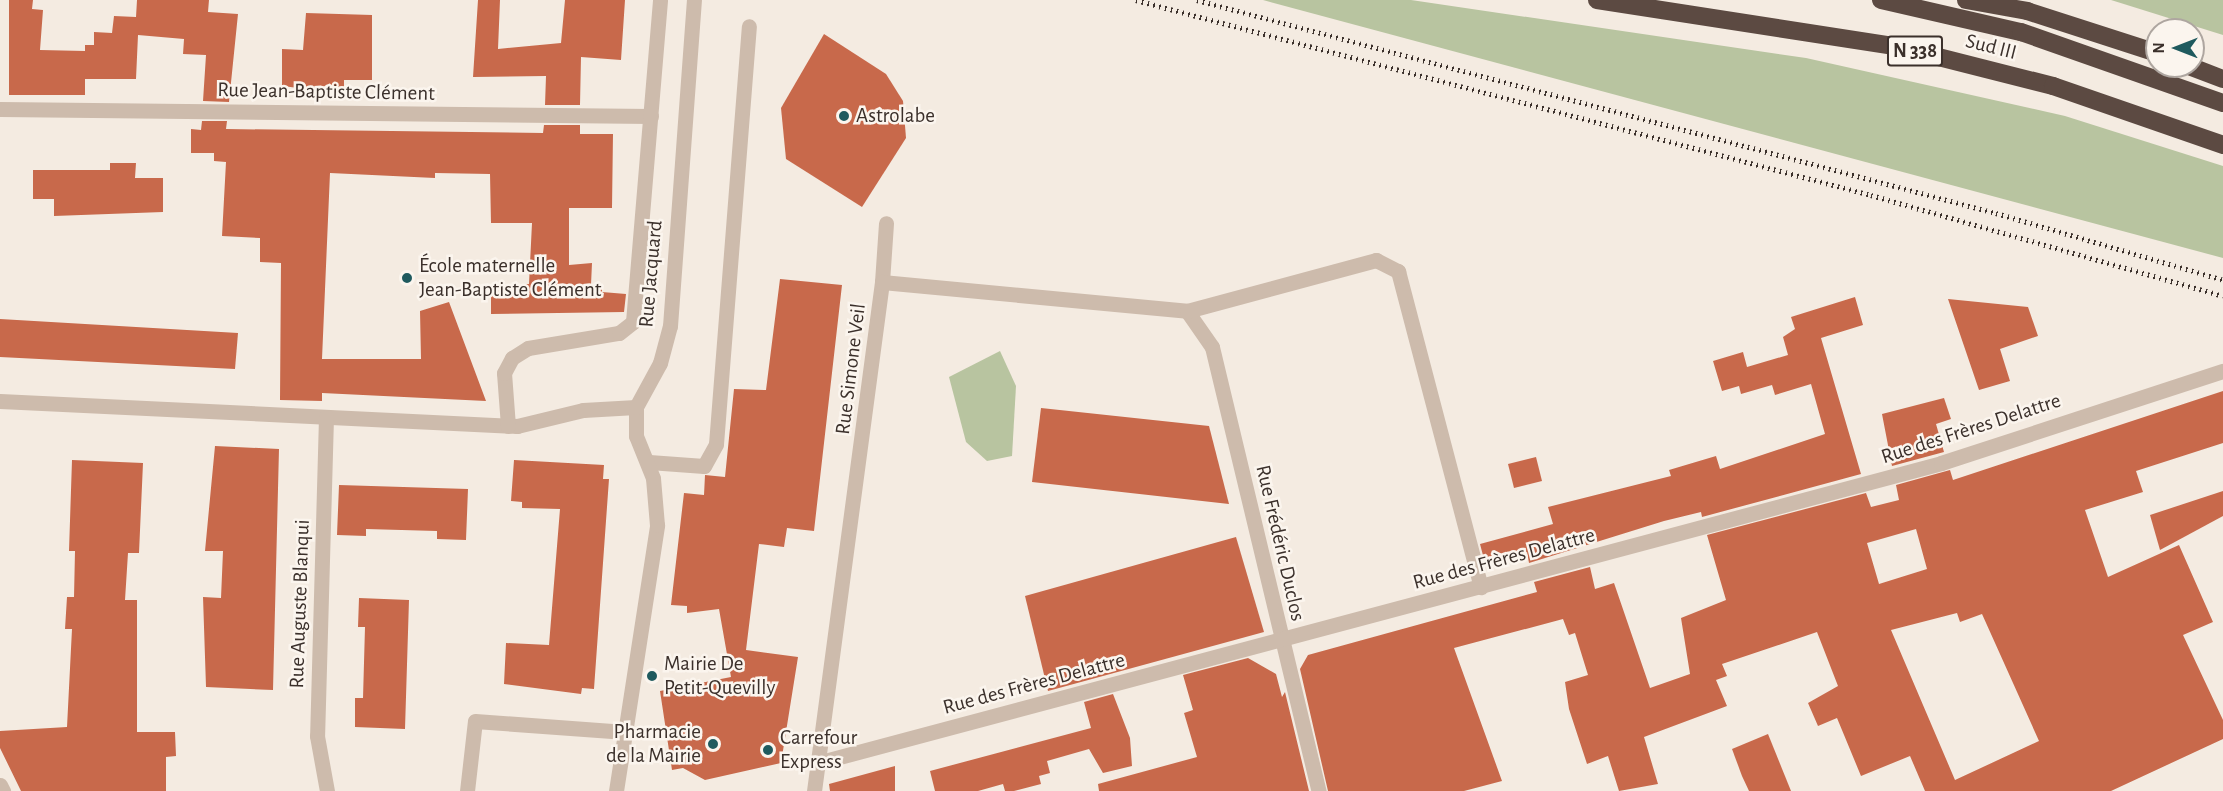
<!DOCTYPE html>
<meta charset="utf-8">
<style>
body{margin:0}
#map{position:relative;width:2223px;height:791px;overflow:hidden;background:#f4ebe1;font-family:"Alegreya Sans",sans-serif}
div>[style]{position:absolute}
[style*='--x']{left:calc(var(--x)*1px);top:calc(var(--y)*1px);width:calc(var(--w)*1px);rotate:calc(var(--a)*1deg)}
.green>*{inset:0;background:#b8c4a0}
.building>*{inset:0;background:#c8694b}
.minor>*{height:15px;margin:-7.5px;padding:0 7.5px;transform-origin:7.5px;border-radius:7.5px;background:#cdbbac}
.highway>*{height:18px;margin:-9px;padding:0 9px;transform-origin:9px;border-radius:9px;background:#5c4a42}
.rail>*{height:4.5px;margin-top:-2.25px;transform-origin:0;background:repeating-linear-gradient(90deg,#3b302b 0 1.5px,transparent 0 6px)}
.dots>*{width:16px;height:16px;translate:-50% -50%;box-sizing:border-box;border:3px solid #fbf5ee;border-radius:50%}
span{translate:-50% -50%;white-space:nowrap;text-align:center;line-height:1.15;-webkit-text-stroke:5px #fbf5ee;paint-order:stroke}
.shield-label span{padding:2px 4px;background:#fbf5ee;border:2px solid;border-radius:4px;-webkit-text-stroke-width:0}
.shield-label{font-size:20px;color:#3b302b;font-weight:700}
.street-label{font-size:21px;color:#3b302b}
.poi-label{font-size:21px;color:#3b302b}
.left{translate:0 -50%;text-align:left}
.right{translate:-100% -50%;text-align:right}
.north{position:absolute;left:2145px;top:18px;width:60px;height:60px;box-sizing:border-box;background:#fbf5ee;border:2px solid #aea6a0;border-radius:50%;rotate:270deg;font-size:16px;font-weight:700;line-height:24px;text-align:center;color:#3b302b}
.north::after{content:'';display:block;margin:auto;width:21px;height:27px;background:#1f5a5e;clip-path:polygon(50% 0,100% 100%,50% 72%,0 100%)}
</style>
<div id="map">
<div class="green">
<i style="clip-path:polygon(1263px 0,1411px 0,1806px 58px,2065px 116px,2223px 166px,2223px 258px)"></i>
<i style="clip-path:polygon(2111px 0,2223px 0,2223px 35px)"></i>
<i style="clip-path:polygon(1000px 351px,1016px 386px,1012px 456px,987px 461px,966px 442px,949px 377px)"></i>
</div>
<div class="building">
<i style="clip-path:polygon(9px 0,33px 0,32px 9px,43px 10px,40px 50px,85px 51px,85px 45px,94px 45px,94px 32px,112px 33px,114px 16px,136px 17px,137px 0,209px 0,208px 12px,238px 14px,229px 102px,203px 101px,206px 55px,183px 54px,184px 39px,138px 35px,136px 79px,85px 79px,85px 95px,9px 95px)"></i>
<i style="clip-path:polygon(478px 0,500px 0,498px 49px,561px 43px,565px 0,625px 0,621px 60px,581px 57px,580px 105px,545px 105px,546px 76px,473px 77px)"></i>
<i style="clip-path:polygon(306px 13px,372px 15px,372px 80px,344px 80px,344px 87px,315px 90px,282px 86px,282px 49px,303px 50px)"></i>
<i style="clip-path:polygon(824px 34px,886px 74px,903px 101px,906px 138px,862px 207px,786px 159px,781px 108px)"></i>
<i style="clip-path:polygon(202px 121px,227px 121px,226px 129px,543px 133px,544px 125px,580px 125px,580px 134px,613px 134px,612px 208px,569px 208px,569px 265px,592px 263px,591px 285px,602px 286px,602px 292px,626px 294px,624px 312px,491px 314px,491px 291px,521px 290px,521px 284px,529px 284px,532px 223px,491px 223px,490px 174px,435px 173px,435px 178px,330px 173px,322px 359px,421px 359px,420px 311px,449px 302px,486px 401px,322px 393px,322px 401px,280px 400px,281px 263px,260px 262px,260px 238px,222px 236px,226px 162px,214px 161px,214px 153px,191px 153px,191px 129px,201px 130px)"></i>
<i style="clip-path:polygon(110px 163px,136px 163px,135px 178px,163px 178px,163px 212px,54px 216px,54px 199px,33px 199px,33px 170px,110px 170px)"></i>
<i style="clip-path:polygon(780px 279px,842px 285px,814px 531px,787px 528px,784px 547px,759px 544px,746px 650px,798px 657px,781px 763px,705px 780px,683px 768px,672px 770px,660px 691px,731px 677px,719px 609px,687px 613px,687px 606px,671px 605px,684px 493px,704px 495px,705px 475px,725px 477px,734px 389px,766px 390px)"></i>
<i style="clip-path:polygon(1855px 297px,1863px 325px,1821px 338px,1861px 474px,1702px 517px,1701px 512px,1664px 521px,1529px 563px,1527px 552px,1485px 563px,1480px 544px,1553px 524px,1548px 507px,1671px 476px,1669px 470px,1716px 456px,1720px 469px,1825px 434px,1811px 384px,1775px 395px,1772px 385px,1741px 394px,1739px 386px,1722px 391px,1713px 361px,1743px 352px,1747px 367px,1788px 355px,1783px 337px,1795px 329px,1791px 317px)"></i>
<i style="clip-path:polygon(1948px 299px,2028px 307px,2038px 336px,2000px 349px,2010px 381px,1979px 390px)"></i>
<i style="clip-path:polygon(0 319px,238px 333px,235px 369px,0 357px)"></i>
<i style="clip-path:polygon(evenodd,2223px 391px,2223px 443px,2136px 471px,2143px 492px,2085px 510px,2108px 577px,2179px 545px,2213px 622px,2183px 635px,2223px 720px,2223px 739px,2111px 791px,1925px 791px,1910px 756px,1861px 776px,1837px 718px,1818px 726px,1808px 703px,1838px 686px,1817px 632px,1722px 664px,1727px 676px,1716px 680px,1727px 706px,1644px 737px,1658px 784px,1619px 791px,1608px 756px,1587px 764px,1569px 709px,1565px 682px,1588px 675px,1575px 633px,1569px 635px,1563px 619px,1454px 648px,1502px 781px,1464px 791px,1328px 791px,1300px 669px,1308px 655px,1537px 592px,1534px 582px,1590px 567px,1595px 589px,1614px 583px,1650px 688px,1690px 674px,1681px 618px,1726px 600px,1707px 535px,1866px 493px,1871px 507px,1899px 500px,1896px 485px,1950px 470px,1953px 480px,2223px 391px,1916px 529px,1927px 569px,1879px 584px,1867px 543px,1916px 529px,2223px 391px,1957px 613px,1960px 622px,1982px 614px,2039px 741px,1955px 780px,1891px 630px,1957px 613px)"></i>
<i style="clip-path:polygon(1944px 398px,1951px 419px,1936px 424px,1944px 452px,1892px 466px,1882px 414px)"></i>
<i style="clip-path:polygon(1041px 408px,1209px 426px,1229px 504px,1032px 482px)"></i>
<i style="clip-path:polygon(215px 446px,279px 449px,273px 690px,206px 687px,203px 597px,221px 598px,223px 551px,205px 551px)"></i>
<i style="clip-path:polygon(1536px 457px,1542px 481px,1514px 488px,1508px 464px)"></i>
<i style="clip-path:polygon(72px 460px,143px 463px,139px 553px,128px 553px,125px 600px,137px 600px,137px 732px,175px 732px,176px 756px,166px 757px,166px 791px,21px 791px,0 748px,0 731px,67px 727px,72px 629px,65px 629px,67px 597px,74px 597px,75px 551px,69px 551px)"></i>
<i style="clip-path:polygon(514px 460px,604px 465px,603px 479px,609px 479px,594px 689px,582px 688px,581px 694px,504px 684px,506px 643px,549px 645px,560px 509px,522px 508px,522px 502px,511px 501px)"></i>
<i style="clip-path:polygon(339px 485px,468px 489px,466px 540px,437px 539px,437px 531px,366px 529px,366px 536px,337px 535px)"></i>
<i style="clip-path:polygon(2223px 491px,2223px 516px,2160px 550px,2150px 515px)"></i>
<i style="clip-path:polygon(1236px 537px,1264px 632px,1048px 691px,1025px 596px)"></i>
<i style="clip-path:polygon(359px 598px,409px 600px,405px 729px,355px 727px,355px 698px,363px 698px,365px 627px,358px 627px)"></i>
<i style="clip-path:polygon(1248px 658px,1276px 674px,1282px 697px,1285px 692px,1309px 791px,1099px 791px,1098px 784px,1197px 757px,1184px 713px,1193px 710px,1183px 675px)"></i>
<i style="clip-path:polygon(1113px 694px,1130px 738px,1132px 766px,1103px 773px,1089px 749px,1047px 761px,1050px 773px,1039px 776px,1041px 784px,1014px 791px,1005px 791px,1003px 784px,978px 791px,935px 791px,930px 771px,1091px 728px,1084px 702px)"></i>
<i style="clip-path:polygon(1768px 734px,1791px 791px,1749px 791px,1742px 776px,1732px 749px)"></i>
<i style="clip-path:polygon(895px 766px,895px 791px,830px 791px,829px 784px)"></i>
</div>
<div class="minor">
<i style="--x:0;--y:109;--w:651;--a:0.62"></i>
<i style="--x:882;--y:282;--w:59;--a:-86.1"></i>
<i style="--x:1187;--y:311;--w:44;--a:55.2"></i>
<i style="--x:1212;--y:347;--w:457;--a:76.5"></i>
<i style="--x:0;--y:401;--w:518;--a:2.77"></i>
<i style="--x:517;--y:426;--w:68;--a:-13.6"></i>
<i style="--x:583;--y:410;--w:53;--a:-3.2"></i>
<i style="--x:326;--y:417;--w:319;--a:91.6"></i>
<i style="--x:317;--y:736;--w:56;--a:79.7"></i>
<i style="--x:508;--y:426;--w:53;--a:-94.3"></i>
<i style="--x:504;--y:373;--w:17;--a:-62"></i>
<i style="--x:512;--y:358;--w:19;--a:-32"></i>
<i style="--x:528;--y:348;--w:92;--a:-9.4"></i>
<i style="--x:619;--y:333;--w:18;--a:-38"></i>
<i style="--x:633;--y:322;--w:323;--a:-85.2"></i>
<i style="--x:649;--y:462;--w:55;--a:4.2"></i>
<i style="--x:704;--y:466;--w:25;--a:-61"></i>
<i style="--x:716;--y:444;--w:419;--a:-85.5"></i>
<i style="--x:817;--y:763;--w:1163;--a:-14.94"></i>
<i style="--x:1941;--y:463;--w:297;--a:-18.1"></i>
<i style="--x:0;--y:785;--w:7;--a:63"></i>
<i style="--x:467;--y:791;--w:70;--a:-83.5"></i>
<i style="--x:475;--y:721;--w:151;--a:4.2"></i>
<i style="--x:616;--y:791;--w:269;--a:-81.2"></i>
<i style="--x:657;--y:525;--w:47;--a:-94.9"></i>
<i style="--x:653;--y:478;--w:45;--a:-112"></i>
<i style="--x:636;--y:436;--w:29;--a:-90"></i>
<i style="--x:636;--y:407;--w:50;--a:-61.4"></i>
<i style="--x:660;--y:363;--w:38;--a:-75"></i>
<i style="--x:670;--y:326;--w:327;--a:-85.8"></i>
<i style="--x:814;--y:791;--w:514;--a:-82.39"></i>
<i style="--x:882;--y:282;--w:306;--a:5.4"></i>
<i style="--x:1187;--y:311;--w:196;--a:-15.1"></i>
<i style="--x:1376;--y:260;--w:25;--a:27"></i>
<i style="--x:1398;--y:271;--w:327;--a:75.3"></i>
</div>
<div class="highway">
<i style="--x:1597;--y:0;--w:306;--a:8.8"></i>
<i style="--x:1899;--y:47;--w:159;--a:14.2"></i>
<i style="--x:2053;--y:86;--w:180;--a:19.1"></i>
<i style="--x:1881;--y:0;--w:144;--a:12.9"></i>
<i style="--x:2021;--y:32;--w:214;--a:19.4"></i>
<i style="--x:1966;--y:0;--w:62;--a:10.2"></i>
<i style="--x:2027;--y:11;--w:137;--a:17.9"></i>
<i style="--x:2189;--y:66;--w:36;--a:21"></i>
</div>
<div class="rail">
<i style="--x:1136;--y:0;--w:760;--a:14.86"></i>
<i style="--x:1871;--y:195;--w:366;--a:16"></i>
<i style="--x:1197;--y:0;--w:827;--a:14.93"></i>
<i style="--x:1996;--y:213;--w:237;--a:16.4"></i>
</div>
<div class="dots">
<i style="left:844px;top:116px;background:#1f5a5e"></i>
<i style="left:407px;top:278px;background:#1f5a5e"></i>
<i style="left:652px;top:676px;background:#1f5a5e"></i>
<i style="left:713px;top:744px;background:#1f5a5e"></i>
<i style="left:768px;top:750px;background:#1f5a5e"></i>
</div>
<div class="shield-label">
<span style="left:1915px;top:51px">N 338</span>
</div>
<div class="street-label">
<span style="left:1991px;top:47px;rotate:14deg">Sud III</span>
<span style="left:326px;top:92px;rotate:1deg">Rue Jean-Baptiste Clément</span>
<span style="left:651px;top:274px;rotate:-85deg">Rue Jacquard</span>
<span style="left:851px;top:369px;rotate:-83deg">Rue Simone Veil</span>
<span style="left:1971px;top:429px;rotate:-18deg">Rue des Frères Delattre</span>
<span style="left:1280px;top:543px;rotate:77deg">Rue Frédéric Duclos</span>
<span style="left:1504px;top:559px;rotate:-15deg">Rue des Frères Delattre</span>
<span style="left:300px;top:604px;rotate:-88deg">Rue Auguste Blanqui</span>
<span style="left:1034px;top:684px;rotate:-15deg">Rue des Frères Delattre</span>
</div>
<div class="poi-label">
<span class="left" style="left:856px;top:116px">Astrolabe</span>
<span class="left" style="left:419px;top:278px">École maternelle<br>Jean-Baptiste Clément</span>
<span class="left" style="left:664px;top:676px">Mairie De<br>Petit-Quevilly</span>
<span class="right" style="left:701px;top:744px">Pharmacie<br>de la Mairie</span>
<span class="left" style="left:780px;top:750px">Carrefour<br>Express</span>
</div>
<div class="north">N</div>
</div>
